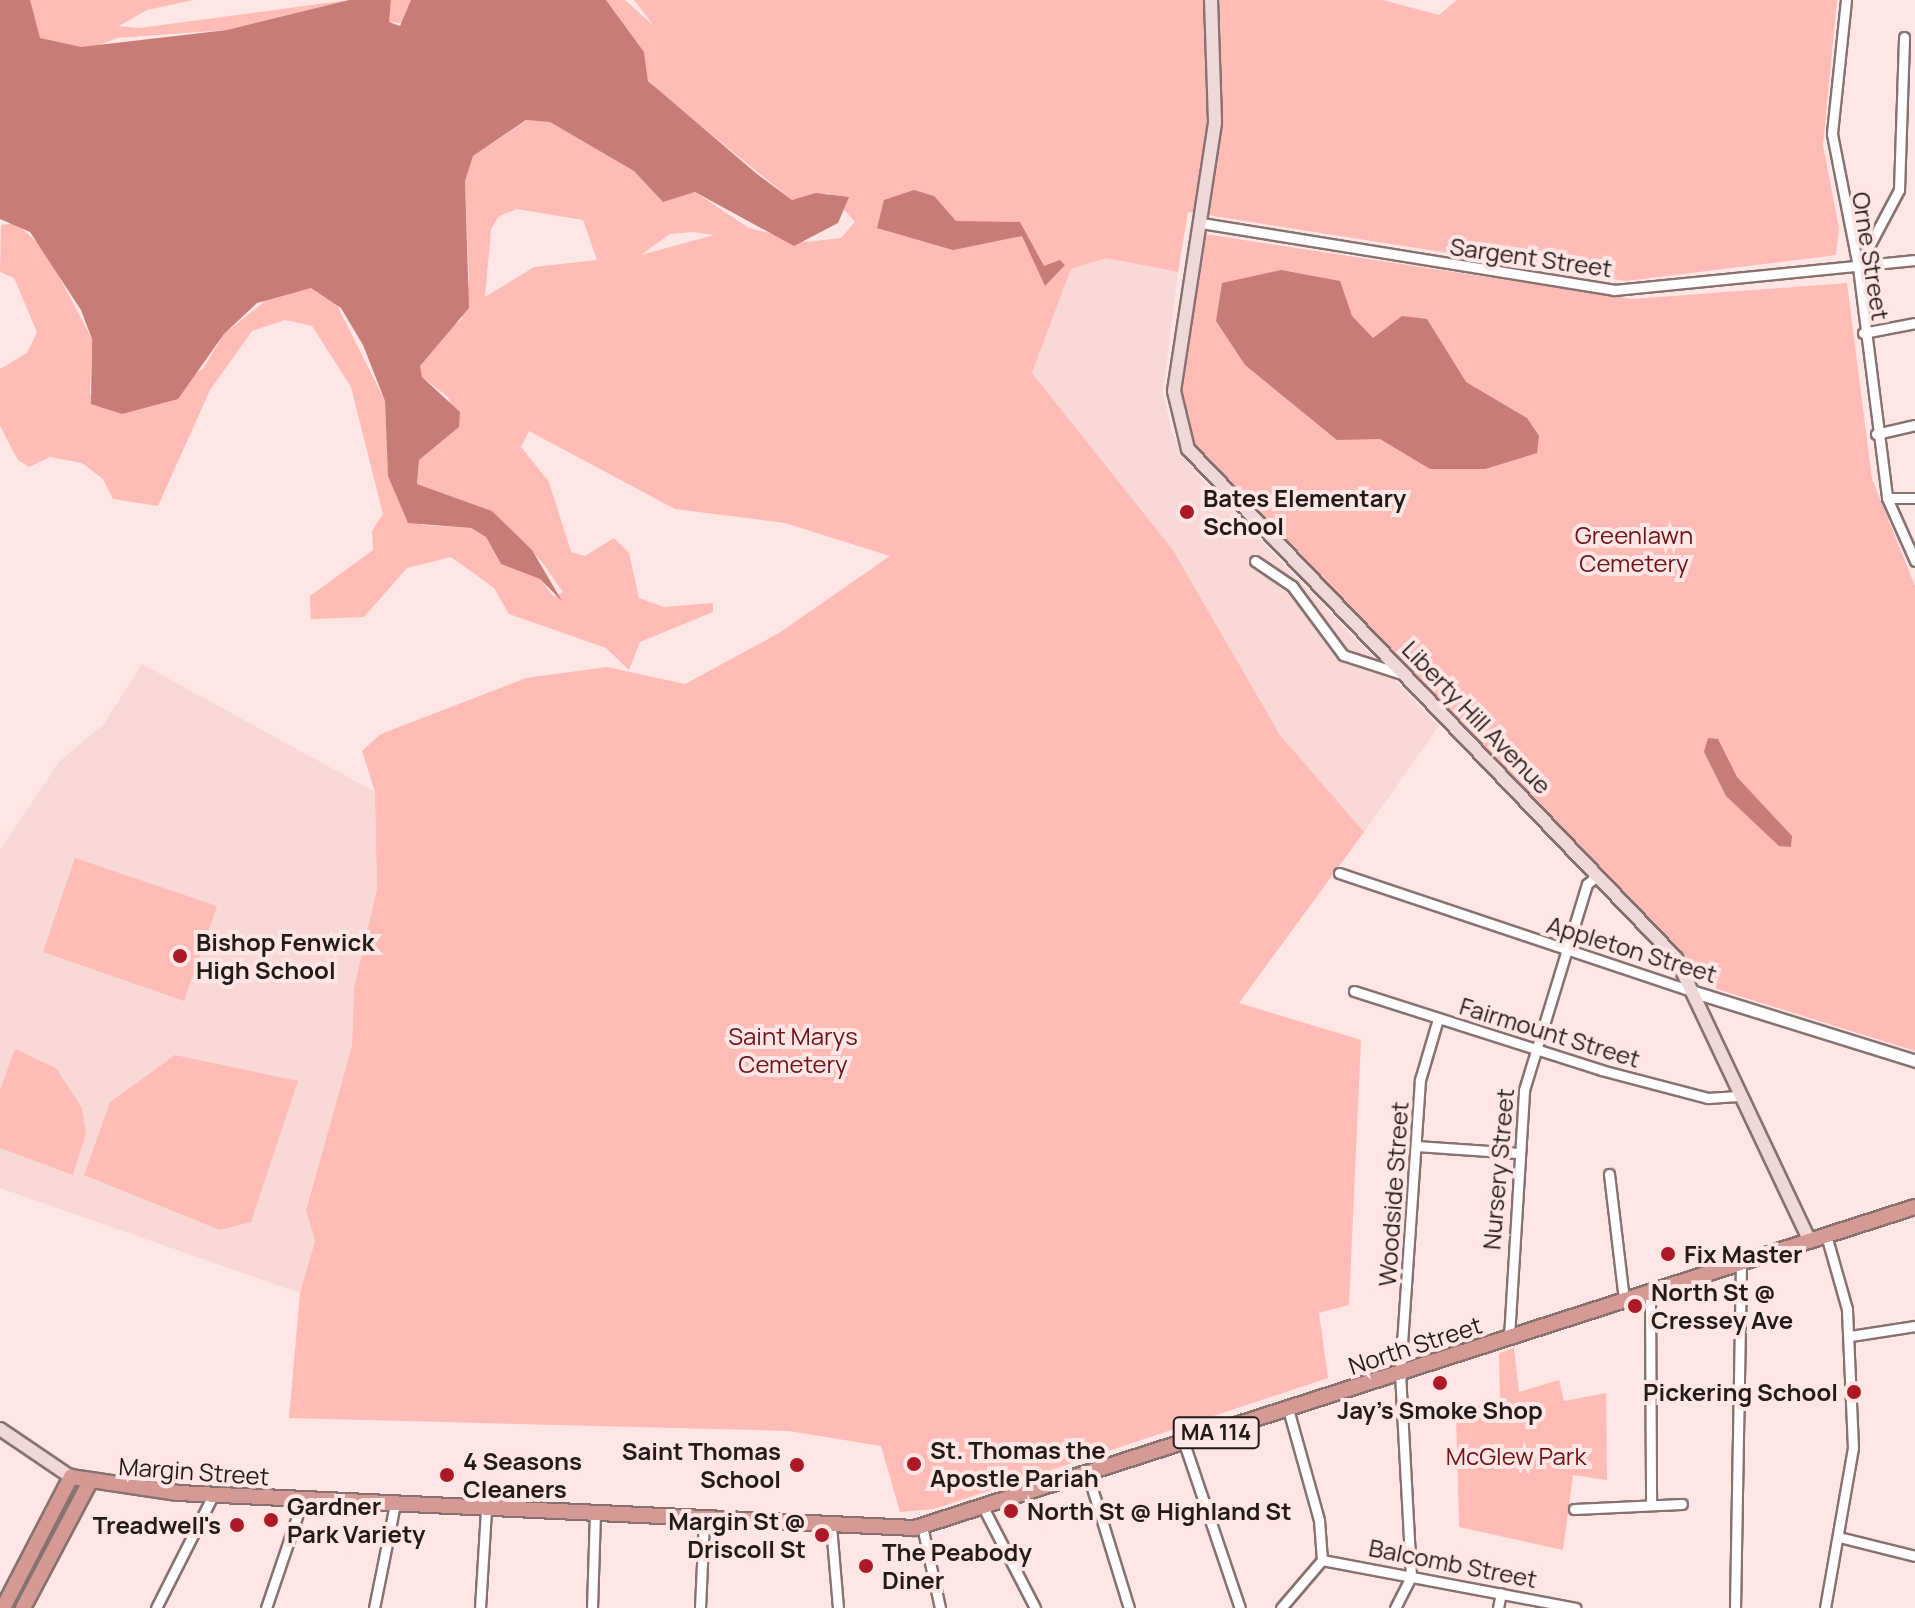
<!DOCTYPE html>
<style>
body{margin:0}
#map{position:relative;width:1915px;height:1608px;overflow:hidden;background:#fee6e4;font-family:Manrope,sans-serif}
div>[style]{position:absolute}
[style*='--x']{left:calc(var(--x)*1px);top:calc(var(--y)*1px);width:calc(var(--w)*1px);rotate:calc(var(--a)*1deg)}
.built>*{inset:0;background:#f9d9d6}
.green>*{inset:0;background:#ffbbb6}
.water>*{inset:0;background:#c87c77}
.roads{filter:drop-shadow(2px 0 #877270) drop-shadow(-2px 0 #877270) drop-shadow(0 2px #877270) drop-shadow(0 -2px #877270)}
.minor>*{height:9px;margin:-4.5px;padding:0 4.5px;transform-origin:4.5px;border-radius:4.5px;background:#fff}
.tertiary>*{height:11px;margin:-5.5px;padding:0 5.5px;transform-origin:5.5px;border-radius:5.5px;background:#fff}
.secondary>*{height:12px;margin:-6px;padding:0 6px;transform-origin:6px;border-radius:6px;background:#efd9d8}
.trunk>*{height:14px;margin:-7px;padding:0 7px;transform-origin:7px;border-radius:7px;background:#d69a96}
.dots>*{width:22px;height:22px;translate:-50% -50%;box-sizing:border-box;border:4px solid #fee6e4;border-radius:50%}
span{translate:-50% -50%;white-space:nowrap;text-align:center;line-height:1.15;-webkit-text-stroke:8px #fee6e4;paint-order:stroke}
.shield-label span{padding:2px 6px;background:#fee6e4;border:2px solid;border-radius:6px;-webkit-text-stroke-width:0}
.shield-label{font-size:22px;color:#231b1a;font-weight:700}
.street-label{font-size:24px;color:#231b1a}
.poi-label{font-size:24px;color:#231b1a;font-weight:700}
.left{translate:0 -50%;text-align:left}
.right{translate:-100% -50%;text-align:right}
.park-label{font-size:24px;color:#701319}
</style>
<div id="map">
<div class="built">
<i style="clip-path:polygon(1106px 258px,1178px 272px,1163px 392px,1172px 432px,1196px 473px,1439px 726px,1364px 832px,1280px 735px,1173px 550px,1032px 373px,1071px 269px)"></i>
<i style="clip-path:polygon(142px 664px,375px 792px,377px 889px,354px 988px,352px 1046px,306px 1209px,315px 1241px,300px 1293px,0 1188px,0 850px,60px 761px,104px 724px)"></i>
</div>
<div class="green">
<i style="clip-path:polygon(1px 0,193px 0,147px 10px,119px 26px,139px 28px,349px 0,227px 30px,117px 38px,54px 63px)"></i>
<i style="clip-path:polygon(391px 0,411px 0,407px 24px,389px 22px)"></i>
<i style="clip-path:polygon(evenodd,606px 0,625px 0,654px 26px,634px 0,1383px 0,1439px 15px,1457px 0,1837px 0,1823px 145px,1839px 228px,1836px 255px,1626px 281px,1188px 212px,1178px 272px,1106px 258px,1071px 269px,1032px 373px,1173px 550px,1280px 735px,1364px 832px,1239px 1003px,1361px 1040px,1349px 1305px,1319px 1313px,1328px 1378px,934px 1509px,900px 1512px,881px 1446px,789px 1431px,289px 1418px,300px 1293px,315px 1241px,306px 1210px,352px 1046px,354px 988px,377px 889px,375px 792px,362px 751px,381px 734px,526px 678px,607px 667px,685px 684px,779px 633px,890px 556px,785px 523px,675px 509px,529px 431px,521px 447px,549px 482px,571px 552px,585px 556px,614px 538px,629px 553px,639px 598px,664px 607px,713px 603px,713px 612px,640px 642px,629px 670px,606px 648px,509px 614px,494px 588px,451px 557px,407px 568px,364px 617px,311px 619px,310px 596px,373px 550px,372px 531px,383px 514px,351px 387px,312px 326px,285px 320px,252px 331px,210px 390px,158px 506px,113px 499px,103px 479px,82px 463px,50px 457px,29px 467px,18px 460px,0 426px,0 369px,27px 353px,37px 332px,14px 278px,0 272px,1px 225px,16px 223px,45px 250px,92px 339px,90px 394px,122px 414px,203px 369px,224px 334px,271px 296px,311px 287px,336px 303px,385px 401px,388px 476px,422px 525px,470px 528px,486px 537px,501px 564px,540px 579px,554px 597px,563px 592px,542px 562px,492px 511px,417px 484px,419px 460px,459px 427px,448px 397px,422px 377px,420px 366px,436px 339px,462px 319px,469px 279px,465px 181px,473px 156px,527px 120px,550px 122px,635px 171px,663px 202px,695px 192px,749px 228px,806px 242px,841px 238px,855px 222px,829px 193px,792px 200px,664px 96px,648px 80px,644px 52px,606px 0,517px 209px,583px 220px,597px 260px,534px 267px,485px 297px,491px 229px,499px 216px,517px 209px,606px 0,670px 234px,693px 232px,714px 235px,641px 255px,670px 234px)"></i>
<i style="clip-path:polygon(1204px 234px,1632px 299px,1847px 283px,1872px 479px,1915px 586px,1915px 1051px,1717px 989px,1202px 458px,1183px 423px,1179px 384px)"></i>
<i style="clip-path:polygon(75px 858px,217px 906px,184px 1001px,43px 952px)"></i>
<i style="clip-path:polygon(15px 1049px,56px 1068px,82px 1108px,86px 1133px,73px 1175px,0 1148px,0 1090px)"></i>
<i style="clip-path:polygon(175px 1055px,298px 1081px,251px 1222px,220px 1230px,84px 1175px,110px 1102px)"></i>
<i style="clip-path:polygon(1514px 1348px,1519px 1392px,1559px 1380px,1564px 1401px,1606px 1393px,1607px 1480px,1573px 1475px,1563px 1550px,1459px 1527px,1456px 1413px,1500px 1399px,1499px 1353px)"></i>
<i style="clip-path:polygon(73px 1492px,16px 1608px,11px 1608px,68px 1497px)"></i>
</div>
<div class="water">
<i style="clip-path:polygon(0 0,30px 0,40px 38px,81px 47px,227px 30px,349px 0,391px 0,389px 22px,400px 26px,411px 0,606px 0,644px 52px,648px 81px,757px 174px,792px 200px,816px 193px,849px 197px,838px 223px,794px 246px,695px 192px,663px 202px,634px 171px,550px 122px,526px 120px,473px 156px,465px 181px,469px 308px,420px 366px,422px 377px,460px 412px,459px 427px,419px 460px,417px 484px,492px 511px,532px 550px,562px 601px,540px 579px,501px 564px,486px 537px,471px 528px,408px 523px,388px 476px,385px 401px,363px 345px,341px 308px,311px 288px,257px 303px,224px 334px,178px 399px,122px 414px,91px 404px,92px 339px,81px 310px,30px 232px,0 219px)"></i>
<i style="clip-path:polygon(914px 190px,934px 196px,956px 221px,1020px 222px,1044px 266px,1060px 260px,1065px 265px,1045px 286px,1022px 236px,953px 250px,877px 228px,884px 200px)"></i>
<i style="clip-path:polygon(1281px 270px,1340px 281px,1352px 316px,1373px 338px,1402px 316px,1427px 319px,1466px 382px,1527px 418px,1539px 436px,1537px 453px,1485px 469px,1430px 469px,1380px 439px,1337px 440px,1245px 365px,1216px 321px,1222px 283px)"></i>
<i style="clip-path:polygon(1708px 738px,1718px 739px,1737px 777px,1792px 836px,1791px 847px,1779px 846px,1726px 796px,1704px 752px)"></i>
</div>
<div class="roads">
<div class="minor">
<i style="--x:1846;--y:0;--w:135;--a:96"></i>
<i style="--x:1832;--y:134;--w:136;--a:78.9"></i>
<i style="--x:1858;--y:267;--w:233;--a:82.8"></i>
<i style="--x:1887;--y:498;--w:69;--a:66"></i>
<i style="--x:1201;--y:223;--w:418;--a:9.2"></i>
<i style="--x:1614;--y:290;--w:302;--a:-5.7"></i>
<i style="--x:1858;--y:267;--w:87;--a:-62"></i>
<i style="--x:1899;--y:190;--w:153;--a:-88.1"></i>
<i style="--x:1863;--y:333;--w:53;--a:-10.9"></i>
<i style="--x:1876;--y:434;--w:40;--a:-13"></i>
<i style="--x:1887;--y:498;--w:28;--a:0"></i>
<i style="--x:1255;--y:561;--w:45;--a:34"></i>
<i style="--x:1292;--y:586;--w:86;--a:53.5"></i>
<i style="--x:1343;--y:655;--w:65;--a:17.9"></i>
<i style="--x:1339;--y:873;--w:374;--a:18.5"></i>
<i style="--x:1354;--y:991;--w:259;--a:17.7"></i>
<i style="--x:1601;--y:1070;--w:111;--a:14.7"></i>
<i style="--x:1708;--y:1098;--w:30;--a:-4"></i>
<i style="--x:1417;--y:1146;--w:100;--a:4"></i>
<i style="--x:1609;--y:1174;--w:127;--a:83.2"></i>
<i style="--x:1650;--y:1292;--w:211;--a:89.7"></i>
<i style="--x:1850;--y:1336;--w:66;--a:-8.7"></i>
<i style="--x:1509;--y:1337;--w:247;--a:-86.5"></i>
<i style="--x:1524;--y:1090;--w:215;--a:-73"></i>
<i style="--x:1587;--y:884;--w:14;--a:-39"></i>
<i style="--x:1184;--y:1443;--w:174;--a:71.3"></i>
<i style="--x:1088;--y:1475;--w:139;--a:72.9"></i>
<i style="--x:984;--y:1509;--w:111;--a:62.7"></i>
<i style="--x:1574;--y:1509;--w:108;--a:-2.7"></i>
<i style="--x:831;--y:1526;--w:82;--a:85.1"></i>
<i style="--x:922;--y:1526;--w:84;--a:77.6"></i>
<i style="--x:1839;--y:1537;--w:78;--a:14"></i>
<i style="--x:1322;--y:1560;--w:258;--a:10.7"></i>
<i style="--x:156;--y:1608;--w:127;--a:-63.2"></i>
<i style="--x:266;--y:1608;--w:115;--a:-71.3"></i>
<i style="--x:374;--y:1608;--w:106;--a:-78.6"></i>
<i style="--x:480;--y:1608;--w:99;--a:-86.5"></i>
<i style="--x:592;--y:1608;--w:93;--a:-88.2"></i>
<i style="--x:700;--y:1608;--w:88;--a:-87.4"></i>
<i style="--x:1281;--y:1608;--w:63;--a:-49.5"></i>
<i style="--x:1322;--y:1560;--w:40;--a:-94.3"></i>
<i style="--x:1319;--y:1520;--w:115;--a:-105.6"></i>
<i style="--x:1395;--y:1608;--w:36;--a:-63"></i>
<i style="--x:1411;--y:1576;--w:203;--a:-93.1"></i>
<i style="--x:1400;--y:1373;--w:294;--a:-86.1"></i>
<i style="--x:1420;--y:1080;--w:64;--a:-73.6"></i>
<i style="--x:1498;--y:1608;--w:15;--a:-79"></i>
<i style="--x:1735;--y:1608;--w:346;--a:-89"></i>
<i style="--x:1825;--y:1608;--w:162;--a:-80.1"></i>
<i style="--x:1853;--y:1448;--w:139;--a:-92.5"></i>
<i style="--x:1847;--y:1309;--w:77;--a:-105.8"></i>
</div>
<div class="tertiary">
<i style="--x:1694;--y:992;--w:232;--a:17.3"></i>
</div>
<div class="secondary">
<i style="--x:1211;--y:0;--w:123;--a:88.1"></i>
<i style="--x:1215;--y:123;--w:271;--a:98.7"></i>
<i style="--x:1174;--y:391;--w:60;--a:76.4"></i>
<i style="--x:1188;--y:449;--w:705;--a:46.21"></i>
<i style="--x:1676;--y:958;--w:312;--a:64.7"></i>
<i style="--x:0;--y:1429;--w:86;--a:34.1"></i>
</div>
<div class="trunk">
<i style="--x:3;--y:1608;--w:148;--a:-62.6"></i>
<i style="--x:71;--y:1477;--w:108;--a:8.5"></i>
<i style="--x:178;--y:1493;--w:738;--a:2.72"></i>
<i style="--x:915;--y:1528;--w:1050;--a:-17.8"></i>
<i style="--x:23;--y:1608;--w:139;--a:-62.1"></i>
</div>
</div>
<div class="dots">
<i style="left:1187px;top:512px;background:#ad1926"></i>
<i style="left:180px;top:956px;background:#ad1926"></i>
<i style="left:1668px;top:1254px;background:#ad1926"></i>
<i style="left:1635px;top:1306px;background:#ad1926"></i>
<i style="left:1440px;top:1383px;background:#ad1926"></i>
<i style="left:1854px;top:1392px;background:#ad1926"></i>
<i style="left:914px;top:1464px;background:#ad1926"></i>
<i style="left:797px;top:1465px;background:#ad1926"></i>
<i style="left:447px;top:1475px;background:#ad1926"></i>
<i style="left:1011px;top:1511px;background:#ad1926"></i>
<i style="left:271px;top:1520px;background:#ad1926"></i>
<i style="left:237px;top:1525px;background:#ad1926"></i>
<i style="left:822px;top:1535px;background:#ad1926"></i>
<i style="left:866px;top:1566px;background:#ad1926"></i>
</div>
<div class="shield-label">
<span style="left:1216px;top:1433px">MA 114</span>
</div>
<div class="street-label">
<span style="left:1871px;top:256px;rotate:81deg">Orne Street</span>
<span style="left:1531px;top:257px;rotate:8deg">Sargent Street</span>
<span style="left:1477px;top:717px;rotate:46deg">Liberty Hill Avenue</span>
<span style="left:1632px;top:949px;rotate:17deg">Appleton Street</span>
<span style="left:1550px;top:1032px;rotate:17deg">Fairmount Street</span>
<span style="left:1498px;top:1169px;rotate:-85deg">Nursery Street</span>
<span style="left:1393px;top:1194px;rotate:-86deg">Woodside Street</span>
<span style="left:1415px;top:1345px;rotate:-18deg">North Street</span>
<span style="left:194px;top:1471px;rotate:4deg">Margin Street</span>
<span style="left:1453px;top:1563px;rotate:11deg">Balcomb Street</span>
</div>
<div class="poi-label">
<span class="left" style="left:1203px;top:512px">Bates Elementary<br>School</span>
<span class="left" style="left:196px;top:956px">Bishop Fenwick<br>High School</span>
<span class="left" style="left:1684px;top:1254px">Fix Master</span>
<span class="left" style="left:1651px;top:1306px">North St @<br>Cressey Ave</span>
<span class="right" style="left:1838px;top:1392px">Pickering School</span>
<span style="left:1440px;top:1410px">Jay's Smoke Shop</span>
<span class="left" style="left:930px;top:1464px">St. Thomas the<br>Apostle Pariah</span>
<span class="right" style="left:781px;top:1465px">Saint Thomas<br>School</span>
<span class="left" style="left:463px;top:1475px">4 Seasons<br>Cleaners</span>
<span class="left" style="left:287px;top:1520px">Gardner<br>Park Variety</span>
<span class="left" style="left:1027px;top:1511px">North St @ Highland St</span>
<span class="right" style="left:806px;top:1535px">Margin St @<br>Driscoll St</span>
<span class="right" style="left:221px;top:1525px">Treadwell's</span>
<span class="left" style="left:882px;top:1566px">The Peabody<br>Diner</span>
</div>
<div class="park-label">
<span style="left:1634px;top:549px">Greenlawn<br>Cemetery</span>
<span style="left:793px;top:1050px">Saint Marys<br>Cemetery</span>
<span style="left:1516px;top:1456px">McGlew Park</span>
</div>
</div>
